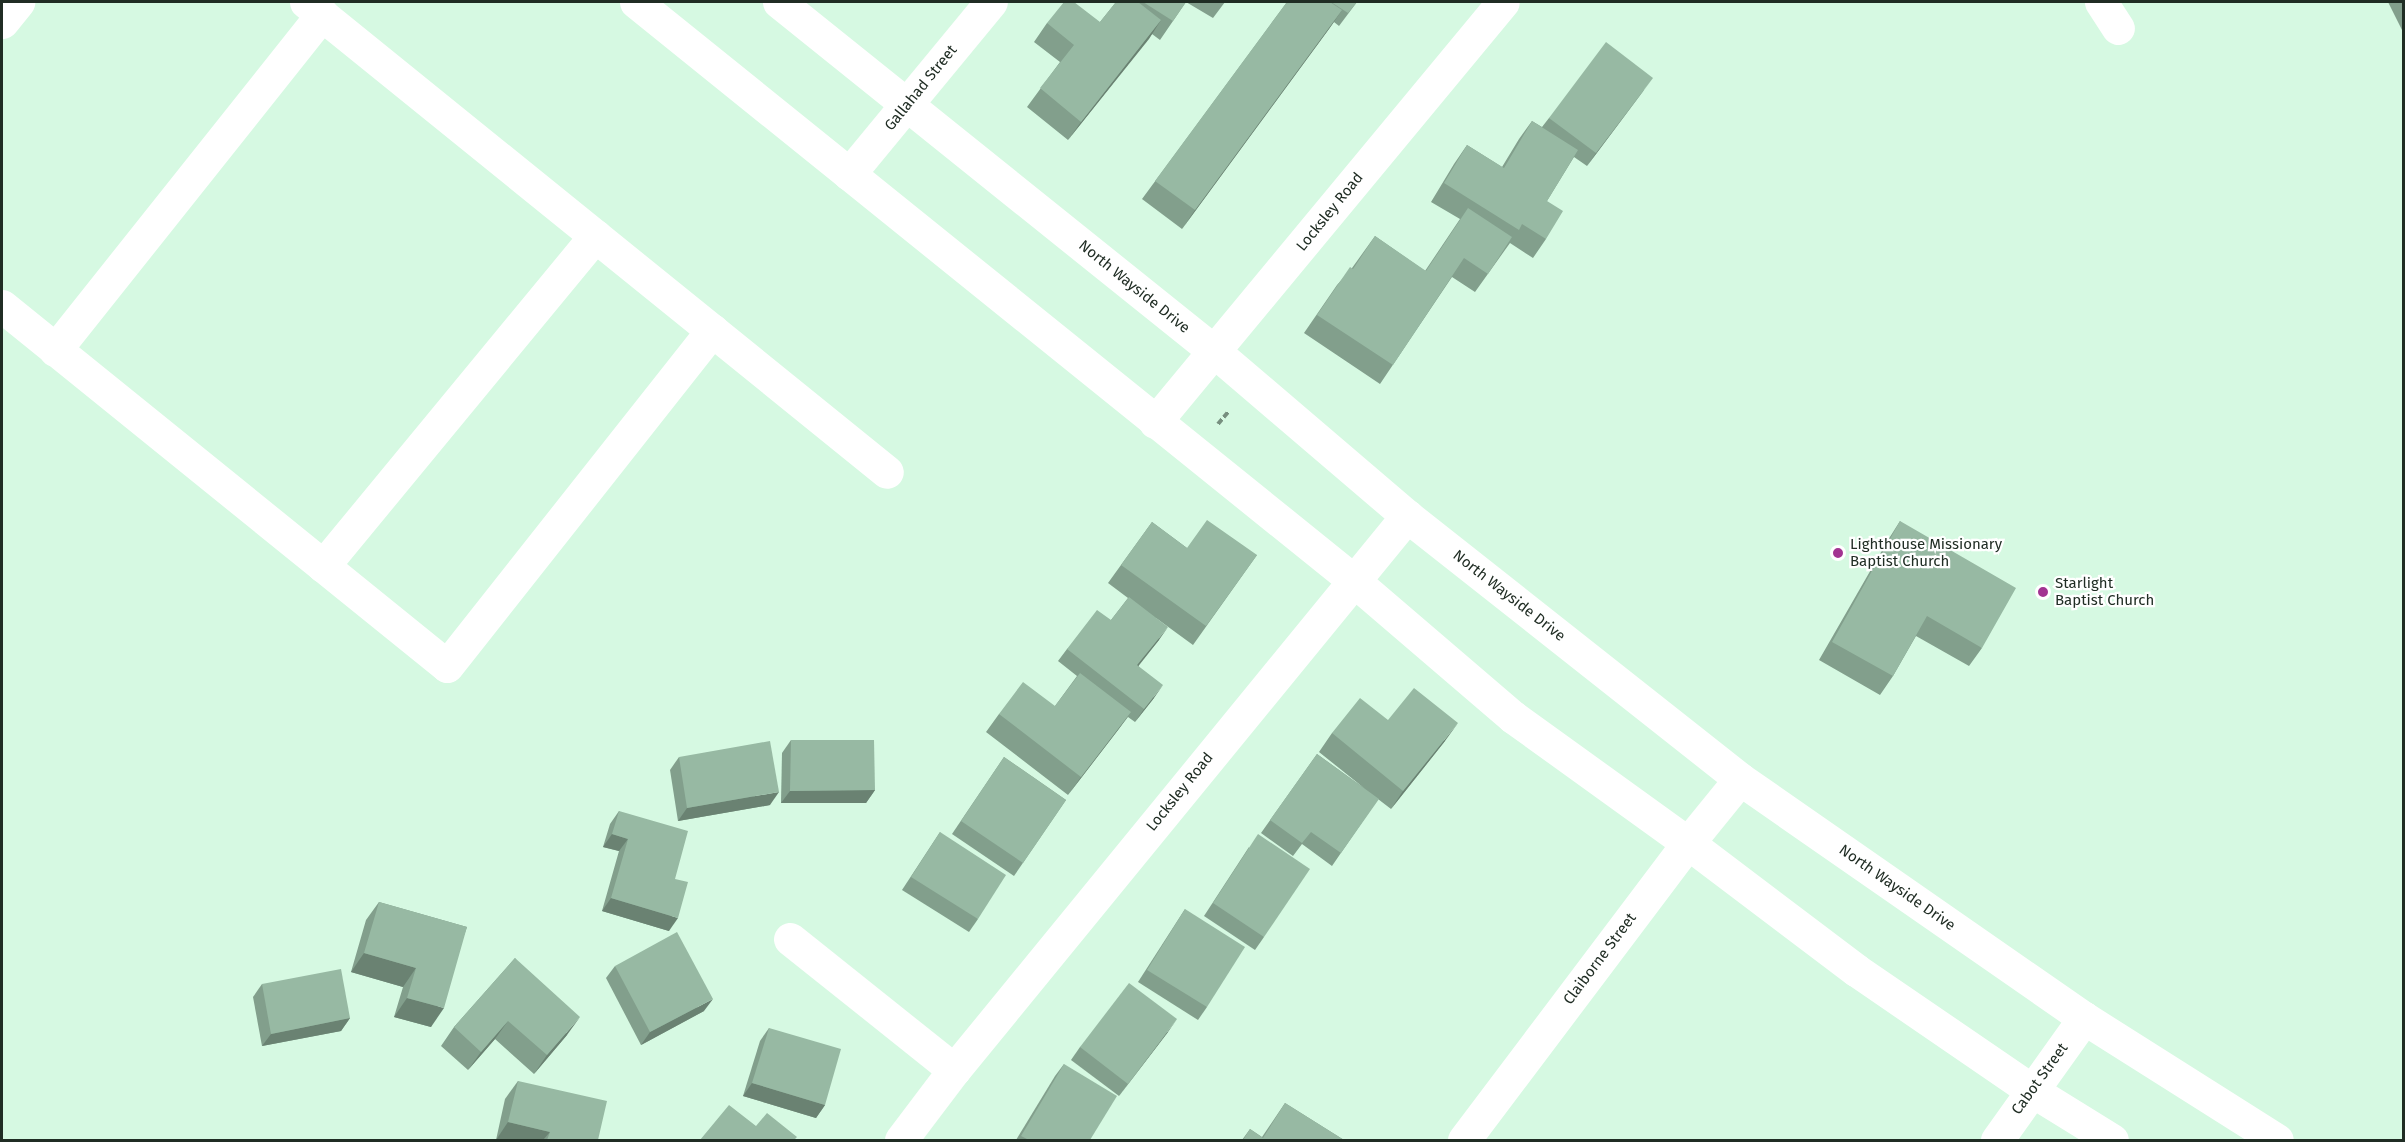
<!DOCTYPE html>
<style>
body{margin:0}
#map{position:relative;width:2405px;height:1142px;overflow:hidden;background:#d6f9e2;font-family:"Fira Sans",sans-serif}
div>[style]{position:absolute}
[style*='--x']{left:calc(var(--x)*1px);top:calc(var(--y)*1px);width:calc(var(--w)*1px);rotate:calc(var(--a)*1deg)}
.path>*{height:4px;margin-top:-2px;transform-origin:0;background:repeating-linear-gradient(90deg,#778f7f 0 6px,transparent 0 9px)}
.street>*{height:33px;margin:-16.5px;padding:0 16.5px;transform-origin:16.5px;border-radius:16.5px;background:#fff}
.secondary>*{height:33px;margin:-16.5px;padding:0 16.5px;transform-origin:16.5px;border-radius:16.5px;background:#fff}
.wall>*{inset:0;background:#829f8c}
.shaded-wall>*{inset:0;background:#6a8272}
.building>*{inset:0;background:#97b9a3}
.dots>*{width:16px;height:16px;translate:-50% -50%;box-sizing:border-box;border:3px solid #fff;border-radius:50%}
span{translate:-50% -50%;white-space:nowrap;text-align:center;line-height:1.15;-webkit-text-stroke:4.5px #fff;paint-order:stroke}
.street-label{font-size:15px;color:#202d24}
.poi-label{font-size:15px;color:#202d24}
.left{translate:0 -50%;text-align:left}
.frame{position:absolute;inset:0;border:3px solid #202d24;pointer-events:none}
</style>
<div id="map">
<div class="path">
<i style="--x:1218;--y:424;--w:17;--a:-50"></i>
</div>
<div class="street">
<i style="--x:306;--y:2;--w:747;--a:38.97"></i>
<i style="--x:2101;--y:2;--w:31;--a:57"></i>
<i style="--x:2;--y:22;--w:26;--a:-51"></i>
<i style="--x:849;--y:174;--w:223;--a:-50.5"></i>
<i style="--x:2;--y:306;--w:572;--a:38.97"></i>
<i style="--x:447;--y:666;--w:428;--a:-51.7"></i>
<i style="--x:55;--y:350;--w:429;--a:-51.5"></i>
<i style="--x:1155;--y:422;--w:545;--a:-50.36"></i>
<i style="--x:323;--y:566;--w:428;--a:-50.5"></i>
<i style="--x:790;--y:939;--w:210;--a:38.6"></i>
<i style="--x:901;--y:1140;--w:88;--a:-52.9"></i>
<i style="--x:954;--y:1070;--w:716;--a:-50.73"></i>
<i style="--x:1464;--y:1140;--w:372;--a:-53"></i>
<i style="--x:1688;--y:843;--w:82;--a:-50.9"></i>
<i style="--x:1997;--y:1140;--w:150;--a:-54.5"></i>
</div>
<div class="secondary">
<i style="--x:636;--y:2;--w:921;--a:38.87"></i>
<i style="--x:1353;--y:580;--w:211;--a:40.6"></i>
<i style="--x:1513;--y:717;--w:216;--a:35.8"></i>
<i style="--x:1688;--y:843;--w:211;--a:37.1"></i>
<i style="--x:1856;--y:970;--w:212;--a:34.4"></i>
<i style="--x:2031;--y:1090;--w:95;--a:31.7"></i>
<i style="--x:779;--y:2;--w:559;--a:38.76"></i>
<i style="--x:1215;--y:352;--w:253;--a:40.5"></i>
<i style="--x:1407;--y:516;--w:424;--a:38.3"></i>
<i style="--x:1740;--y:779;--w:419;--a:34.8"></i>
<i style="--x:2084;--y:1018;--w:228;--a:32.3"></i>
</div>
<div class="wall">
<i style="clip-path:polygon(1116px 2px,1186px 2px,1160px 40px,1152px 34px,1068px 140px,1027px 107px,1060px 62px,1034px 42px,1047px 23px,1100px 22px)"></i>
<i style="clip-path:polygon(1186px 2px,1225px 2px,1213px 18px)"></i>
<i style="clip-path:polygon(1287px 2px,1357px 2px,1339px 26px,1334px 22px,1182px 229px,1142px 199px)"></i>
<i style="clip-path:polygon(2388px 2px,2403px 2px,2403px 32px)"></i>
<i style="clip-path:polygon(1644px 90px,1587px 166px,1574px 157px,1547px 201px,1546px 239px,1533px 258px,1510px 243px,1475px 292px,1452px 277px,1380px 384px,1304px 333px,1337px 285px,1352px 268px,1375px 236px,1425px 271px,1460px 219px,1431px 202px,1454px 164px,1467px 145px,1502px 167px,1519px 139px,1532px 121px,1542px 127px,1549px 118px)"></i>
<i style="clip-path:polygon(1900px 521px,1982px 648px,1969px 666px,1916px 636px,1893px 676px,1880px 695px,1819px 660px,1888px 540px)"></i>
<i style="clip-path:polygon(1152px 522px,1187px 548px,1257px 555px,1193px 645px,1156px 618px,1159px 640px,1138px 665px,1154px 698px,1135px 722px,1128px 717px,1068px 795px,986px 732px,999px 714px,1055px 706px,1077px 676px,1058px 661px,1067px 649px,1111px 620px,1128px 598px,1108px 583px)"></i>
<i style="clip-path:polygon(1388px 720px,1445px 741px,1391px 809px,1378px 799px,1332px 866px,1302px 844px,1293px 856px,1261px 833px,1317px 754px,1364px 788px,1319px 752px,1332px 733px)"></i>
<i style="clip-path:polygon(791px 740px,875px 790px,866px 803px,781px 803px,782px 753px)"></i>
<i style="clip-path:polygon(679px 757px,770px 805px,678px 821px,670px 770px)"></i>
<i style="clip-path:polygon(1004px 757px,1066px 800px,1014px 876px,952px 834px)"></i>
<i style="clip-path:polygon(619px 811px,675px 879px,669px 931px,602px 911px,619px 851px,603px 847px,610px 824px)"></i>
<i style="clip-path:polygon(940px 832px,978px 919px,969px 932px,902px 890px)"></i>
<i style="clip-path:polygon(1249px 847px,1264px 937px,1255px 950px,1204px 916px)"></i>
<i style="clip-path:polygon(379px 902px,467px 927px,431px 1027px,394px 1017px,403px 987px,351px 972px,366px 920px)"></i>
<i style="clip-path:polygon(1185px 909px,1207px 1007px,1198px 1020px,1138px 982px)"></i>
<i style="clip-path:polygon(515px 958px,567px 1035px,534px 1074px,495px 1039px,468px 1070px,441px 1046px,454px 1027px)"></i>
<i style="clip-path:polygon(615px 966px,704px 1011px,641px 1045px,606px 978px)"></i>
<i style="clip-path:polygon(262px 984px,350px 1018px,341px 1031px,262px 1046px,253px 997px)"></i>
<i style="clip-path:polygon(769px 1028px,825px 1105px,816px 1118px,743px 1096px,760px 1041px)"></i>
<i style="clip-path:polygon(1168px 1032px,1119px 1096px,1071px 1060px,1080px 1047px)"></i>
<i style="clip-path:polygon(1064px 1064px,1090px 1140px,1016px 1140px,1055px 1076px)"></i>
<i style="clip-path:polygon(518px 1081px,598px 1140px,496px 1140px,505px 1099px)"></i>
<i style="clip-path:polygon(1285px 1103px,1344px 1140px,1242px 1140px,1250px 1129px,1262px 1137px)"></i>
</div>
<div class="shaded-wall">
<i style="clip-path:polygon(1342px 10px,1329px 29px,1182px 229px,1195px 210px)"></i>
<i style="clip-path:polygon(1161px 20px,1149px 39px,1068px 140px,1081px 122px)"></i>
<i style="clip-path:polygon(1653px 78px,1587px 166px,1596px 153px)"></i>
<i style="clip-path:polygon(1168px 627px,1159px 640px,1129px 678px,1137px 665px)"></i>
<i style="clip-path:polygon(1163px 685px,1154px 698px,1135px 722px,1144px 709px)"></i>
<i style="clip-path:polygon(1131px 712px,1118px 730px,1068px 795px,1081px 777px)"></i>
<i style="clip-path:polygon(1458px 723px,1445px 741px,1391px 809px,1403px 791px)"></i>
<i style="clip-path:polygon(875px 790px,866px 803px,781px 803px,790px 791px)"></i>
<i style="clip-path:polygon(779px 792px,770px 805px,678px 821px,687px 808px)"></i>
<i style="clip-path:polygon(612px 834px,628px 839px,619px 851px,603px 847px)"></i>
<i style="clip-path:polygon(611px 898px,678px 918px,669px 931px,602px 911px)"></i>
<i style="clip-path:polygon(364px 953px,416px 968px,403px 987px,351px 972px)"></i>
<i style="clip-path:polygon(407px 998px,444px 1008px,431px 1027px,394px 1017px)"></i>
<i style="clip-path:polygon(713px 999px,704px 1011px,641px 1045px,650px 1032px)"></i>
<i style="clip-path:polygon(580px 1017px,567px 1035px,534px 1074px,547px 1055px)"></i>
<i style="clip-path:polygon(350px 1018px,341px 1031px,262px 1046px,271px 1034px)"></i>
<i style="clip-path:polygon(1177px 1019px,1168px 1032px,1119px 1096px,1128px 1084px)"></i>
<i style="clip-path:polygon(508px 1021px,495px 1039px,468px 1070px,481px 1052px)"></i>
<i style="clip-path:polygon(752px 1083px,825px 1105px,816px 1118px,743px 1096px)"></i>
<i style="clip-path:polygon(508px 1122px,550px 1132px,543px 1140px,496px 1140px)"></i>
</div>
<div class="building">
<i style="clip-path:polygon(1064px 2px,1074px 2px,1100px 22px,1116px 2px,1138px 2px,1161px 20px,1081px 122px,1040px 88px,1074px 45px,1047px 23px)"></i>
<i style="clip-path:polygon(1143px 2px,1186px 2px,1173px 21px)"></i>
<i style="clip-path:polygon(1287px 2px,1330px 2px,1342px 10px,1195px 210px,1155px 181px)"></i>
<i style="clip-path:polygon(1331px 2px,1357px 2px,1348px 13px)"></i>
<i style="clip-path:polygon(1606px 42px,1653px 78px,1596px 153px,1549px 118px)"></i>
<i style="clip-path:polygon(1532px 121px,1578px 150px,1547px 201px,1563px 211px,1546px 239px,1522px 224px,1519px 230px,1444px 183px,1467px 145px,1504px 168px)"></i>
<i style="clip-path:polygon(1468px 208px,1512px 237px,1488px 274px,1464px 258px,1393px 365px,1317px 315px,1350px 267px,1353px 269px,1375px 236px,1426px 271px)"></i>
<i style="clip-path:polygon(1207px 520px,1257px 555px,1206px 626px,1121px 565px,1152px 522px,1187px 548px)"></i>
<i style="clip-path:polygon(1900px 521px,2016px 588px,1982px 648px,1927px 616px,1893px 676px,1832px 642px)"></i>
<i style="clip-path:polygon(1129px 597px,1168px 627px,1137px 665px,1163px 685px,1144px 709px,1067px 649px,1097px 610px,1111px 620px)"></i>
<i style="clip-path:polygon(1080px 673px,1131px 712px,1081px 777px,999px 714px,1023px 682px,1055px 706px)"></i>
<i style="clip-path:polygon(1414px 688px,1458px 723px,1403px 791px,1332px 733px,1360px 698px,1388px 720px)"></i>
<i style="clip-path:polygon(791px 740px,874px 740px,875px 790px,790px 791px)"></i>
<i style="clip-path:polygon(770px 741px,779px 792px,687px 808px,679px 757px)"></i>
<i style="clip-path:polygon(1317px 754px,1379px 799px,1341px 853px,1311px 832px,1302px 843px,1270px 820px)"></i>
<i style="clip-path:polygon(1004px 757px,1066px 800px,1023px 863px,961px 821px)"></i>
<i style="clip-path:polygon(619px 811px,688px 831px,675px 879px,688px 882px,678px 918px,611px 898px,628px 839px,612px 834px)"></i>
<i style="clip-path:polygon(940px 832px,1006px 875px,978px 919px,911px 877px)"></i>
<i style="clip-path:polygon(1258px 834px,1310px 869px,1264px 937px,1213px 903px)"></i>
<i style="clip-path:polygon(379px 902px,467px 927px,444px 1008px,407px 998px,416px 968px,364px 953px)"></i>
<i style="clip-path:polygon(1185px 909px,1245px 947px,1207px 1007px,1147px 970px)"></i>
<i style="clip-path:polygon(677px 932px,713px 999px,650px 1032px,615px 966px)"></i>
<i style="clip-path:polygon(515px 958px,580px 1017px,547px 1055px,508px 1021px,481px 1052px,454px 1027px)"></i>
<i style="clip-path:polygon(341px 969px,350px 1018px,271px 1034px,262px 984px)"></i>
<i style="clip-path:polygon(1129px 983px,1177px 1019px,1128px 1084px,1080px 1047px)"></i>
<i style="clip-path:polygon(769px 1028px,841px 1049px,825px 1105px,752px 1083px)"></i>
<i style="clip-path:polygon(1064px 1064px,1117px 1096px,1090px 1140px,1029px 1140px,1021px 1136px)"></i>
<i style="clip-path:polygon(518px 1081px,607px 1101px,598px 1140px,547px 1140px,550px 1132px,508px 1122px)"></i>
<i style="clip-path:polygon(1285px 1103px,1344px 1140px,1243px 1140px,1250px 1129px,1263px 1138px)"></i>
<i style="clip-path:polygon(729px 1105px,756px 1126px,767px 1113px,797px 1137px,794px 1140px,700px 1140px)"></i>
</div>
<div class="dots">
<i style="left:1838px;top:553px;background:#a23391"></i>
<i style="left:2043px;top:592px;background:#a23391"></i>
</div>
<div class="street-label">
<span style="left:921px;top:88px;rotate:-51deg">Gallahad Street</span>
<span style="left:1330px;top:212px;rotate:-51deg">Locksley Road</span>
<span style="left:1134px;top:287px;rotate:39deg">North Wayside Drive</span>
<span style="left:1509px;top:596px;rotate:38deg">North Wayside Drive</span>
<span style="left:1180px;top:792px;rotate:-51deg">Locksley Road</span>
<span style="left:1897px;top:888px;rotate:35deg">North Wayside Drive</span>
<span style="left:1600px;top:959px;rotate:-53deg">Claiborne Street</span>
<span style="left:2040px;top:1079px;rotate:-54deg">Cabot Street</span>
</div>
<div class="poi-label">
<span class="left" style="left:1850px;top:553px">Lighthouse Missionary<br>Baptist Church</span>
<span class="left" style="left:2055px;top:592px">Starlight<br>Baptist Church</span>
</div>
<div class="frame"></div>
</div>
